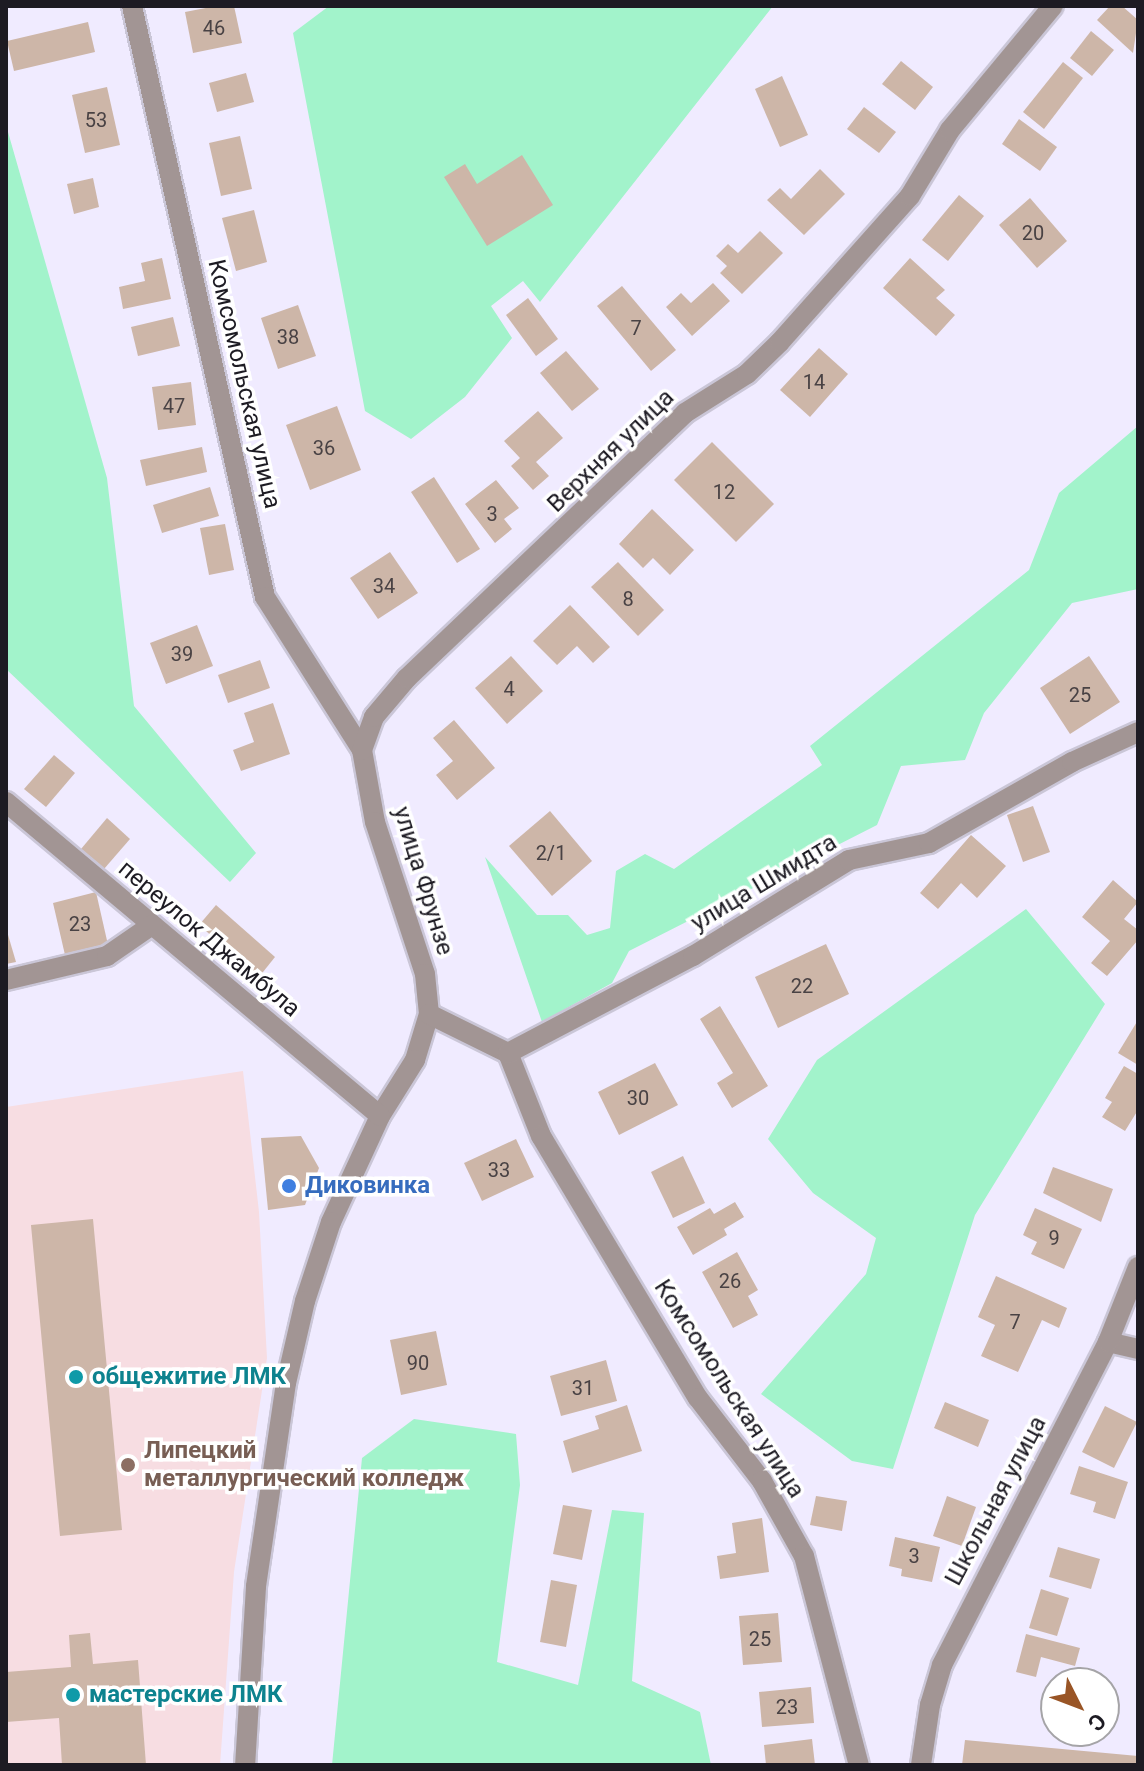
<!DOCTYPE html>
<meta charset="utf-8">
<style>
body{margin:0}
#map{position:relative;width:1144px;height:1771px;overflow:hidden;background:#f0ebff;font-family:Roboto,sans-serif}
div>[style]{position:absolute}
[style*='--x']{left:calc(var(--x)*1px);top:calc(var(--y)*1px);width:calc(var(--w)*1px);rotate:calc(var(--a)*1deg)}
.education>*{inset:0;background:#f7dde2}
.green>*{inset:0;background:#a2f3cb}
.building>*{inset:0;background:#cdb6a8}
.roads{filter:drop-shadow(2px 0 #cac6d7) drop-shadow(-2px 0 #cac6d7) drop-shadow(0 2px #cac6d7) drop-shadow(0 -2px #cac6d7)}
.minor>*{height:20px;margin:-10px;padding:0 10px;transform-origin:10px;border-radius:10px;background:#a29594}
.dots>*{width:22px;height:22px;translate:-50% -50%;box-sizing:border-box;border:4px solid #fff;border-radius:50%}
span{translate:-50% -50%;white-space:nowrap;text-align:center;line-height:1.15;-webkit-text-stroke:7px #fff;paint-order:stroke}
.number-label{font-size:20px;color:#494244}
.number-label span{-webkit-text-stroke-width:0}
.street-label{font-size:24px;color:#1d1b23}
.shop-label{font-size:24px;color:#366cbe;font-weight:700}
.left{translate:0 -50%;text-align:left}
.culture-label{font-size:24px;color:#0d838f;font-weight:700}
.education-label{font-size:24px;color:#785e54;font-weight:700}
.frame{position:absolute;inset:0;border:8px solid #1d1b23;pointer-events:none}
.north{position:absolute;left:1040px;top:1667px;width:80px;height:80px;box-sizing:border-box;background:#fff;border:2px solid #a5a4a7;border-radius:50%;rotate:132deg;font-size:22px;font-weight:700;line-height:32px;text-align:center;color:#1d1b23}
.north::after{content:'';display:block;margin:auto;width:28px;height:36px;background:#995526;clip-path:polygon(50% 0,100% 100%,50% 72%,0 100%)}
</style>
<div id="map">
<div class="education">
<i style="clip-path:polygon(243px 1071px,259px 1212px,267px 1358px,234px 1572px,220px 1765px,6px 1765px,6px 1107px)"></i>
</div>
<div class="green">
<i style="clip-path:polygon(329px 6px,773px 6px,540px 302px,523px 281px,491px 306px,512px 338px,465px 397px,411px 439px,365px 411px,293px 33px)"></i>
<i style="clip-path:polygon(6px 125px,107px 478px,134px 706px,256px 853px,230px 882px,6px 669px)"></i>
<i style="clip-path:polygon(1138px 426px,1138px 589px,1072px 603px,984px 713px,965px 760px,901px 766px,877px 825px,629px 951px,612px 983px,542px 1022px,485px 857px,537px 915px,568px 915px,587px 935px,610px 928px,616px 871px,645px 854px,674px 869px,822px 765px,810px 746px,1029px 570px,1059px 493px)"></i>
<i style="clip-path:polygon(1026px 909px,1105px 1004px,975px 1215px,893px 1469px,852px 1461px,761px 1394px,866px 1274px,876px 1238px,813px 1193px,768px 1139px,817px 1060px)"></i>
<i style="clip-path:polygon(414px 1419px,516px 1434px,520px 1485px,497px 1662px,578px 1685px,612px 1510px,644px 1513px,632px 1681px,700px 1712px,711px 1765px,332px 1765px,362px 1458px)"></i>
</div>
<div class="building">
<i style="clip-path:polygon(216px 6px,234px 6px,242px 43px,193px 53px,185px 12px)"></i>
<i style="clip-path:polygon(1110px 6px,1122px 6px,1138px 20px,1133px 53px,1097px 20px)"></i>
<i style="clip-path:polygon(88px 22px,95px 52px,14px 71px,7px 41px)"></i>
<i style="clip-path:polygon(1091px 31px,1114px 50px,1092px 76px,1070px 58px)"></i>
<i style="clip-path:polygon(901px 61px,933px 87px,915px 110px,882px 84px)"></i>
<i style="clip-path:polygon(1063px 62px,1083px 78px,1044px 129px,1023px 112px)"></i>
<i style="clip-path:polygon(246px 73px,254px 102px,217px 112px,209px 83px)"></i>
<i style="clip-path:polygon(782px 76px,808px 135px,780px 147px,755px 89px)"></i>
<i style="clip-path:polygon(107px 87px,120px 145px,85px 153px,72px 95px)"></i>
<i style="clip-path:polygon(864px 107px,896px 132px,879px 153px,847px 129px)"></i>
<i style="clip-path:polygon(1019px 119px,1057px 147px,1040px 171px,1002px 144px)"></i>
<i style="clip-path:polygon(240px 136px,252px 189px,221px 196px,209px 143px)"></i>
<i style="clip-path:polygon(522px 155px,553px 205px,487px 246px,444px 177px,465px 164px,477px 184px)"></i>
<i style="clip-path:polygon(820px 169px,845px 194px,804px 235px,767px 200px,780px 188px,791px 199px)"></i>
<i style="clip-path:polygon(93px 178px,99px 207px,74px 214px,67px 184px)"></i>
<i style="clip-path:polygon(959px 195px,984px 216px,948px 261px,922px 240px)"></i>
<i style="clip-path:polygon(1030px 198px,1067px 241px,1037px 268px,999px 225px)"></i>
<i style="clip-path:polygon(254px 210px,267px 262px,236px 271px,222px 218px)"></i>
<i style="clip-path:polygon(760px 231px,783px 253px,742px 294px,720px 273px,727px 266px,716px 256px,728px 244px,738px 253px)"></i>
<i style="clip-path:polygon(162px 258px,171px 299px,123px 309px,119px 287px,145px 281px,141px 263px)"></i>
<i style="clip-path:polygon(910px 258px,945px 290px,936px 298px,955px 315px,936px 336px,883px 288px)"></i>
<i style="clip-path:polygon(713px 283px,730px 301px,692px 336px,666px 307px,681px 293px,691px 303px)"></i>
<i style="clip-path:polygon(622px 286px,676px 350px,651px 371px,597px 306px)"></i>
<i style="clip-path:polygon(528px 298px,558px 339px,536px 356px,506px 315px)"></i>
<i style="clip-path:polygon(298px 305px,316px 356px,278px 369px,261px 318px)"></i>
<i style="clip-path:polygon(173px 317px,180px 346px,138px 356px,131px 327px)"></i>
<i style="clip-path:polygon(819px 348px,848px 374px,810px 417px,780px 390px)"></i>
<i style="clip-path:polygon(566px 351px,599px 389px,572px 411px,540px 373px)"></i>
<i style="clip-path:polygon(191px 382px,196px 425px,158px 430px,152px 387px)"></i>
<i style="clip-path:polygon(337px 406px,361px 470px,310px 490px,286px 425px)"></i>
<i style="clip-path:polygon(538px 411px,563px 438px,536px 462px,549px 476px,533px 490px,511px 466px,520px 458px,504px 441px)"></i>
<i style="clip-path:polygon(712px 442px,774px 504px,736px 542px,674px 480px)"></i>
<i style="clip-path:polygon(202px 447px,207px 472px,146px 486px,140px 460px)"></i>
<i style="clip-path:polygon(434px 477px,480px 549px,457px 563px,411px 492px)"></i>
<i style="clip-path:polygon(496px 480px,519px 508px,504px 519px,512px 529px,495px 543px,465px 504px)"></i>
<i style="clip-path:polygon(210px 487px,219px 516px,162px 533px,153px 505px)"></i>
<i style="clip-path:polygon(652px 509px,694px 550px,670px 575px,653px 558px,643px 568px,619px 544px)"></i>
<i style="clip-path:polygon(225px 524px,234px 570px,209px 575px,200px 528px)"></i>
<i style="clip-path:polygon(390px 552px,418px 593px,378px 619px,350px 578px)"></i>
<i style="clip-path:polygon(618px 562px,664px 610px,638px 636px,591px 587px)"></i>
<i style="clip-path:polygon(570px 605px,610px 647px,593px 663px,577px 646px,557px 665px,533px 641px)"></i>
<i style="clip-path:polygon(197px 625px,213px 666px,166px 684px,150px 643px)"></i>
<i style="clip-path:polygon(511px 656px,543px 691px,507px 724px,475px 688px)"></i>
<i style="clip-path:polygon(1089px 656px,1120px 702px,1070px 734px,1040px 688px)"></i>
<i style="clip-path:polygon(260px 660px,270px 688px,228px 703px,218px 675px)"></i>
<i style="clip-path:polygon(273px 703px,290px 754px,241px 771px,233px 750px,254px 742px,244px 713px)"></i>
<i style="clip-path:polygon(454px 720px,495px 768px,457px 800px,436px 775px,453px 761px,433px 738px)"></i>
<i style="clip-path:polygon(54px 755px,75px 773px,46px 807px,24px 789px)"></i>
<i style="clip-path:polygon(1033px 806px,1050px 852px,1023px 862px,1007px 815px)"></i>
<i style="clip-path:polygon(550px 811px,592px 861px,552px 896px,509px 846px)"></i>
<i style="clip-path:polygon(107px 818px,130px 839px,104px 869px,81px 849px)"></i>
<i style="clip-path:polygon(971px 835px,1006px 866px,977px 898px,961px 883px,938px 909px,920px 893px)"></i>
<i style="clip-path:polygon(1113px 880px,1138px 902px,1124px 919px,1138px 930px,1138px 940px,1107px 976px,1091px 963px,1110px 941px,1082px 917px)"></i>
<i style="clip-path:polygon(96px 892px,108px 945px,65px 955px,53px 903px)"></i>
<i style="clip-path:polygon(216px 905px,275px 957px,259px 977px,199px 925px)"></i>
<i style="clip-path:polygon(6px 928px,16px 962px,6px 964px)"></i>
<i style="clip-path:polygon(826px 944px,849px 994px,778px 1028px,755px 977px)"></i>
<i style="clip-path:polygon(720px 1006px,768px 1086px,732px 1108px,717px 1083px,733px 1073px,700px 1019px)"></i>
<i style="clip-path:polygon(1138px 1020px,1138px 1065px,1118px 1053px)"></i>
<i style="clip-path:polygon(655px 1063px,678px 1105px,619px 1135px,598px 1092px)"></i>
<i style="clip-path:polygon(1124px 1066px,1138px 1074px,1138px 1110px,1125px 1131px,1102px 1117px,1112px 1102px,1105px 1098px)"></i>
<i style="clip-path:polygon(301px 1136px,319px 1168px,305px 1205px,268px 1210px,261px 1138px)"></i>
<i style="clip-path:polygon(516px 1139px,534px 1177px,482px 1201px,464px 1163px)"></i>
<i style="clip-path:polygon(683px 1156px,705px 1203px,673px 1218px,651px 1172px)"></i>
<i style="clip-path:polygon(1053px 1167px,1113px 1189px,1101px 1222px,1043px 1193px)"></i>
<i style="clip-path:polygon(735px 1202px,744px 1217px,724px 1229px,727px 1235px,693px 1255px,677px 1227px,710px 1208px,714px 1214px)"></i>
<i style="clip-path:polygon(1035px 1208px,1082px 1229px,1064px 1269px,1031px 1254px,1037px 1242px,1023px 1235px)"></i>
<i style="clip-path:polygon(93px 1219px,122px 1530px,60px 1536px,31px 1225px)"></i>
<i style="clip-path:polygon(737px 1252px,758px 1290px,748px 1296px,758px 1315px,733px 1328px,702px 1272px)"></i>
<i style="clip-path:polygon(996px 1276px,1067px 1308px,1059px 1328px,1042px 1320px,1018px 1372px,981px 1356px,995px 1325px,978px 1317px)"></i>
<i style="clip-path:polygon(436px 1331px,447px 1385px,401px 1395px,390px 1340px)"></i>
<i style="clip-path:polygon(606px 1360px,617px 1401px,561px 1416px,550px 1376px)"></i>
<i style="clip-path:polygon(945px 1402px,989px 1420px,978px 1447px,934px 1428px)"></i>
<i style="clip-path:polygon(627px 1405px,642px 1451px,572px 1473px,563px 1441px,599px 1429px,595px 1416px)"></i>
<i style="clip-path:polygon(1105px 1406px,1137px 1422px,1114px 1468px,1082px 1452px)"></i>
<i style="clip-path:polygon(1079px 1466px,1128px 1482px,1115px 1519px,1093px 1512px,1096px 1502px,1070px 1494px)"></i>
<i style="clip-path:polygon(816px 1496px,847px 1501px,842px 1531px,810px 1525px)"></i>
<i style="clip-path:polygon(947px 1496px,976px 1507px,962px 1546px,933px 1536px)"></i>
<i style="clip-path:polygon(563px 1505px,592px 1510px,582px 1560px,553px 1554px)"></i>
<i style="clip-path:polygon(762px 1518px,769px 1572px,720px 1579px,717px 1556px,736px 1553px,732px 1523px)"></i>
<i style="clip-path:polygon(895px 1537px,940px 1547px,932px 1582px,901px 1576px,902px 1569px,889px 1566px)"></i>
<i style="clip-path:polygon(1058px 1547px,1100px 1559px,1091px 1589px,1049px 1577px)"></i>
<i style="clip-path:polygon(551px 1580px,577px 1585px,566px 1647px,540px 1642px)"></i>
<i style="clip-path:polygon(1041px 1589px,1069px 1598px,1057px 1636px,1029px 1628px)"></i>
<i style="clip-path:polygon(778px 1613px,782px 1662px,743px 1665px,739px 1616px)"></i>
<i style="clip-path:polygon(90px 1633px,93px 1664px,138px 1660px,146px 1765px,62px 1765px,59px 1718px,6px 1722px,6px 1672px,71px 1667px,69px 1635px)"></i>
<i style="clip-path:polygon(1026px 1634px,1080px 1648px,1075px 1666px,1041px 1657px,1036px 1677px,1016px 1672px)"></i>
<i style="clip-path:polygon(811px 1687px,814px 1723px,762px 1727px,759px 1692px)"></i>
<i style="clip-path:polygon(812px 1739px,815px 1765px,766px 1765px,764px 1745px)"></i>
<i style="clip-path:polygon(965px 1740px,1138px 1756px,1138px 1765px,962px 1765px)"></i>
</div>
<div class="roads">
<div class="minor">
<i style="--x:132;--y:6;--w:606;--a:77.32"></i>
<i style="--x:265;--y:597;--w:181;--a:57.6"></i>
<i style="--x:362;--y:750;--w:73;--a:79.8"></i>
<i style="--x:375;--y:822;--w:160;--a:71.8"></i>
<i style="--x:425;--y:974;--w:40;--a:84.3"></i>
<i style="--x:429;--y:1014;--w:48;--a:106.9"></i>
<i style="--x:415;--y:1060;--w:66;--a:122"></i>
<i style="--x:380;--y:1116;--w:117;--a:114.8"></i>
<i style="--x:331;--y:1222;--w:83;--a:108.2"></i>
<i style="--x:305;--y:1301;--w:84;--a:103"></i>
<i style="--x:286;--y:1383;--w:206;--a:98.4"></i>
<i style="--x:256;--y:1587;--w:178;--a:93.5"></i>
<i style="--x:362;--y:750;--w:35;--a:-70"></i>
<i style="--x:374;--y:717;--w:51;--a:-49.8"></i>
<i style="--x:407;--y:678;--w:384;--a:-43.6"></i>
<i style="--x:685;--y:413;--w:73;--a:-32.2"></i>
<i style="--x:747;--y:374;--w:46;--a:-44.1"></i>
<i style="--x:780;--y:342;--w:195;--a:-48.3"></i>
<i style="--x:910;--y:196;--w:77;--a:-58.8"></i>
<i style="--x:950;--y:130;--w:161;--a:-50.3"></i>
<i style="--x:6;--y:802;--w:488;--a:40"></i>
<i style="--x:6;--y:980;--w:104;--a:-13.4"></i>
<i style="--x:107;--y:956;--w:55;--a:-34.6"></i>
<i style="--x:429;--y:1014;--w:88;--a:26.3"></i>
<i style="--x:508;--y:1053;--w:89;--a:68.3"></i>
<i style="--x:541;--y:1136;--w:305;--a:59.1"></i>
<i style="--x:698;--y:1398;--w:105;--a:52.4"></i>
<i style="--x:762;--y:1481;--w:86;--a:60.8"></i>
<i style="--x:804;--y:1556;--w:216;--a:75.3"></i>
<i style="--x:508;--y:1053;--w:209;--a:-27.7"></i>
<i style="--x:693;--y:956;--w:183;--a:-31.6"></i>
<i style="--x:849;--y:860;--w:82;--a:-12"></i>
<i style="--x:929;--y:843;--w:164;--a:-29.5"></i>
<i style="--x:1072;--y:762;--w:72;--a:-24.4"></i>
<i style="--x:1108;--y:1342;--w:31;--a:13"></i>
<i style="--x:921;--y:1765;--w:61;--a:-81.5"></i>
<i style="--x:930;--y:1705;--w:42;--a:-73.3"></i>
<i style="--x:942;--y:1665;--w:363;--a:-62.8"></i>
<i style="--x:1108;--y:1342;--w:81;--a:-68.2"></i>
</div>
</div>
<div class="dots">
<i style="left:289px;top:1186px;background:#3f7fe0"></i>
<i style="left:76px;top:1377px;background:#0f9aa8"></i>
<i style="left:128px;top:1465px;background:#8d6e63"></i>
<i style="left:73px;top:1695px;background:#0f9aa8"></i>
</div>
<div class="number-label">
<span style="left:214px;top:28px">46</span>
<span style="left:96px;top:120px">53</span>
<span style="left:1033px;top:233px">20</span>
<span style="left:636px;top:328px">7</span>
<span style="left:288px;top:337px">38</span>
<span style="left:814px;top:382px">14</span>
<span style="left:174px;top:406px">47</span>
<span style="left:324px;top:448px">36</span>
<span style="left:724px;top:492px">12</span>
<span style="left:492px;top:514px">3</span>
<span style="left:384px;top:586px">34</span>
<span style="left:628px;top:599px">8</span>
<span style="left:182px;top:654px">39</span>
<span style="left:509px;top:689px">4</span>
<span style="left:1080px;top:695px">25</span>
<span style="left:551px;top:853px">2/1</span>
<span style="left:80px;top:924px">23</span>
<span style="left:802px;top:986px">22</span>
<span style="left:638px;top:1098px">30</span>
<span style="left:499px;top:1170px">33</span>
<span style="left:1054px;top:1238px">9</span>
<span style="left:730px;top:1281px">26</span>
<span style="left:1015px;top:1322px">7</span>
<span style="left:418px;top:1363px">90</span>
<span style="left:583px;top:1388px">31</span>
<span style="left:914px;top:1556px">3</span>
<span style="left:760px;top:1639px">25</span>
<span style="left:787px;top:1707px">23</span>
</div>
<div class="street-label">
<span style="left:244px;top:384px;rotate:77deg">Комсомольская улица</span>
<span style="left:611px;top:451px;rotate:-44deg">Верхняя улица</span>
<span style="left:423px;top:881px;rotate:73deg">улица Фрунзе</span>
<span style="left:764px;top:883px;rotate:-31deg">улица Шмидта</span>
<span style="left:209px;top:939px;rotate:40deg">переулок Джамбула</span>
<span style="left:729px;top:1389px;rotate:57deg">Комсомольская улица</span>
<span style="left:996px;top:1501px;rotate:-62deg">Школьная улица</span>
</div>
<div class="shop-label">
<span class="left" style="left:305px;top:1186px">Диковинка</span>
</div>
<div class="culture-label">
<span class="left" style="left:92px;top:1377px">общежитие ЛМК</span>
<span class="left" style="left:89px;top:1695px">мастерские ЛМК</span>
</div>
<div class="education-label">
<span class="left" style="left:144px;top:1465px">Липецкий<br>металлургический колледж</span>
</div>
<div class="frame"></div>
<div class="north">С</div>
</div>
